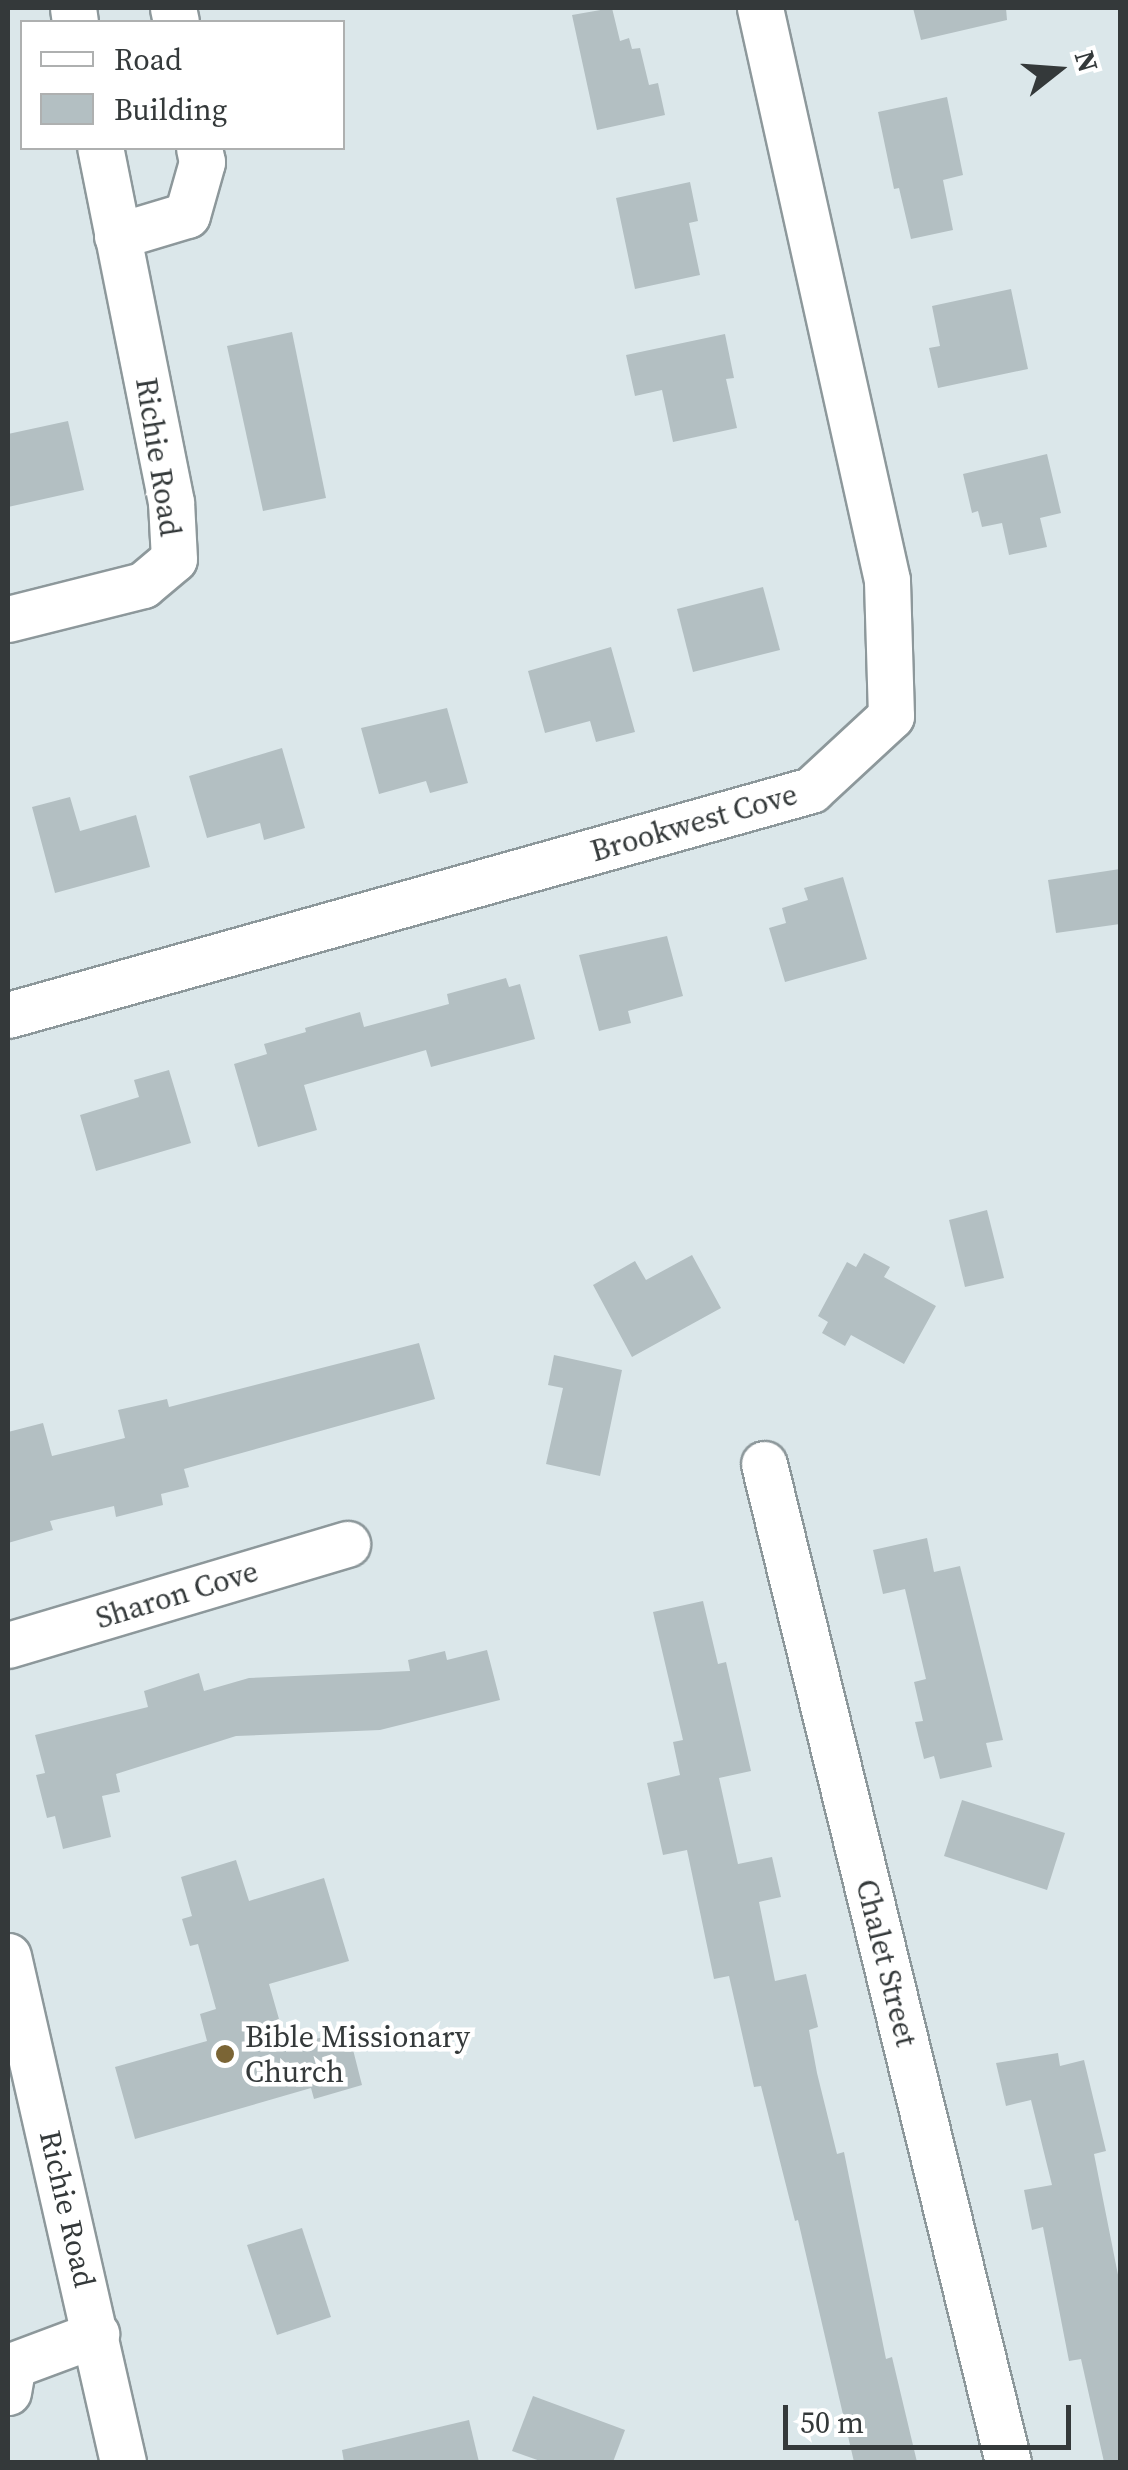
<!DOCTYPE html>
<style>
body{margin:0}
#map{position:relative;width:1128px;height:2470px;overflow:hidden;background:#dbe7ea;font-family:"Source Serif 4",serif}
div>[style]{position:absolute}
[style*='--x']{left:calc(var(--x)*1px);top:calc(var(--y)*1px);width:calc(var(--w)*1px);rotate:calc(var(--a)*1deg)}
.building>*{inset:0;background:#b3bfc2}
.roads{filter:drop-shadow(2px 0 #8d989b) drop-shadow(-2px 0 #8d989b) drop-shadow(0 2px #8d989b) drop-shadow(0 -2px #8d989b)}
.minor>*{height:45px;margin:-22.5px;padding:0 22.5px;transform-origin:22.5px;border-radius:22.5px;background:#fff}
.dots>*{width:28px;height:28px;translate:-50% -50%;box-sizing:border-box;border:5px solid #fff;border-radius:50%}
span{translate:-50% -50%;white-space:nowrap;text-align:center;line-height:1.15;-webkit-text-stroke:9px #fff;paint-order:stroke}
.street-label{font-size:30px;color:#34393a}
.poi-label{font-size:30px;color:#34393a}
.left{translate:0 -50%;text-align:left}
.frame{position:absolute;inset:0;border:10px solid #34393a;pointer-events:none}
.legend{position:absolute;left:20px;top:20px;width:325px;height:130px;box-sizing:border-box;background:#fff;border:2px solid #aeb0b0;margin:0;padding:12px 18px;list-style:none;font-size:30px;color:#34393a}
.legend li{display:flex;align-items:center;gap:20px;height:50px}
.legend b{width:50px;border:2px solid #aeb0b0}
.north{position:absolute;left:1008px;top:20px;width:100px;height:100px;-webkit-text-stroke:8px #fff;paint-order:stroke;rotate:73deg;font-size:28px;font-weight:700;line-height:40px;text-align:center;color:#34393a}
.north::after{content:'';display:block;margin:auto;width:35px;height:45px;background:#34393a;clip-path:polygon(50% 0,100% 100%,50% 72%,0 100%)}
.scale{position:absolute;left:783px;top:2405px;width:288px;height:45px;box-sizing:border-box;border:5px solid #34393a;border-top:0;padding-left:12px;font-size:30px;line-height:35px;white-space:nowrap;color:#34393a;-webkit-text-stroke:8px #fff;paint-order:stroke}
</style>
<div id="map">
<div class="building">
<i style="clip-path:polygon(612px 8px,620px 41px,629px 38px,632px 49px,640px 48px,649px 85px,658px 83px,665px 115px,597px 130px,572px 15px)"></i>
<i style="clip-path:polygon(913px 8px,1006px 8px,1007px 20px,921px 40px)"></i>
<i style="clip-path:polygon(947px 97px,963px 175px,943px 180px,953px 230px,911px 239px,899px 188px,894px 189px,878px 112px)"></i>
<i style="clip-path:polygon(690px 182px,698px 221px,689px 223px,700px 275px,635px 289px,616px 198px)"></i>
<i style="clip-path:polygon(1011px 289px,1028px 369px,938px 388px,929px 348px,940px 346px,932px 306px)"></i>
<i style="clip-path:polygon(292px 332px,326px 498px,263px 511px,227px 346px)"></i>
<i style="clip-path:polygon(725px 334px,734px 378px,726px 379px,737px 428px,673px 442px,662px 390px,635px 396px,626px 355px)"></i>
<i style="clip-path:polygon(68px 421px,84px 490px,8px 507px,8px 434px)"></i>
<i style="clip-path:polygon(1047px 454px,1061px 513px,1040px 518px,1047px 547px,1009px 555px,1002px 523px,982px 527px,978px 511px,972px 513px,963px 474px)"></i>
<i style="clip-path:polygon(763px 587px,780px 650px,693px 672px,677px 609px)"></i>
<i style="clip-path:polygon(611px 647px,635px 732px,596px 742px,590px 721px,545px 733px,528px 671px)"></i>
<i style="clip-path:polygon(447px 708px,468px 783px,430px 793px,426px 781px,379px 794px,361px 728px)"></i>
<i style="clip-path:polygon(282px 748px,305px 828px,264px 840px,260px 823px,207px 838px,189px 776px)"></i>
<i style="clip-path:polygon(70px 797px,80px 831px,136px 815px,150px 867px,55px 893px,32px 807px)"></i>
<i style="clip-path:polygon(1120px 869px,1120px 924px,1056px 933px,1048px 880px)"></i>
<i style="clip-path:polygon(843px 877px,867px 959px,785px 982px,769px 928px,786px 923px,782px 908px,808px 900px,804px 888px)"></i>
<i style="clip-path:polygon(667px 936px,683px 996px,628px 1011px,631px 1023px,599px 1031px,579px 955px)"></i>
<i style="clip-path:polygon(506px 978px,509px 987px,520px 984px,535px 1039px,431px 1067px,426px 1050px,304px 1085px,317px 1130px,258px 1147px,234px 1064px,267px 1054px,264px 1044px,306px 1032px,305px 1028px,360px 1012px,364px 1027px,449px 1004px,447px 994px)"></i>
<i style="clip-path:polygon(169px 1070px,191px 1143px,96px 1171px,80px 1115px,139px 1097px,134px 1080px)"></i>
<i style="clip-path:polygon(987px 1210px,1004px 1278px,965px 1287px,949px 1220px)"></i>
<i style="clip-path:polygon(864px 1253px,890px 1267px,884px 1277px,936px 1306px,904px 1364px,851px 1335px,845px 1346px,822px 1333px,828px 1322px,818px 1316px,847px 1262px,856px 1267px)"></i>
<i style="clip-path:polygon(692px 1255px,721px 1308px,632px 1357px,593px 1285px,635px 1261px,646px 1280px)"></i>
<i style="clip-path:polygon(419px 1343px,435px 1399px,184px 1469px,189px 1487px,161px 1494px,163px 1505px,116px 1517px,114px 1506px,50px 1521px,53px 1530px,8px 1543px,8px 1432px,43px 1423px,52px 1456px,125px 1438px,118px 1410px,167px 1399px,169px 1407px)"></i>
<i style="clip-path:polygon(554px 1355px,622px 1370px,600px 1476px,546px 1464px,563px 1388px,548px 1385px)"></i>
<i style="clip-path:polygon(927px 1538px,934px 1572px,960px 1566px,1003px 1740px,986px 1743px,992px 1767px,940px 1779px,934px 1756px,924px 1759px,915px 1722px,923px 1721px,914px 1682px,926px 1679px,905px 1589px,883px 1594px,873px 1550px)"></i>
<i style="clip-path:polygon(703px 1601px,718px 1664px,726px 1662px,751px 1771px,719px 1778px,738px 1864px,772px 1857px,781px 1897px,759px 1902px,775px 1981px,806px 1974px,818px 2027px,809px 2030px,817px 2073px,837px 2154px,844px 2152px,886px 2359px,892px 2357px,917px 2462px,854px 2462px,798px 2220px,795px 2221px,761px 2086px,754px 2087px,729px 1976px,714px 1979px,687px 1850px,663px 1855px,647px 1783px,680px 1775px,673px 1742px,683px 1740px,653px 1612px)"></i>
<i style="clip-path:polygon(487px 1650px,500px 1700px,380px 1730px,236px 1736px,116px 1774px,120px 1792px,102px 1796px,111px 1837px,63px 1849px,55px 1816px,47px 1818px,36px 1775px,45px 1773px,35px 1735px,148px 1707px,144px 1691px,199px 1673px,204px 1691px,249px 1678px,410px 1671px,408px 1660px,445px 1651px,447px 1660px)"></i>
<i style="clip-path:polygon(962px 1800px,1065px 1833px,1047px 1890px,944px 1856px)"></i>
<i style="clip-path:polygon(236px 1860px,249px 1901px,324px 1878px,349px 1961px,269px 1984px,287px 2047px,348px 2030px,362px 2085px,314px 2099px,311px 2088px,135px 2139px,115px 2067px,207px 2041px,200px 2014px,216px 2009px,198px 1944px,190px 1946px,182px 1919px,192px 1916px,181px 1877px)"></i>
<i style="clip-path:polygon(1058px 2053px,1060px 2066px,1084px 2060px,1106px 2151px,1094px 2154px,1120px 2285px,1120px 2462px,1104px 2462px,1081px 2359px,1069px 2361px,1043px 2227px,1032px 2230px,1024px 2190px,1052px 2185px,1031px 2100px,1006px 2106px,996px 2063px)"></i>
<i style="clip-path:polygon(302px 2228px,331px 2317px,277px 2335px,247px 2245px)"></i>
<i style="clip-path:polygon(533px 2396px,625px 2430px,613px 2462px,543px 2462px,512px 2451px)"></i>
<i style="clip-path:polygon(469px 2420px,479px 2462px,344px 2462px,342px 2450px)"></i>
</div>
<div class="roads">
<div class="minor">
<i style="--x:73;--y:8;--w:14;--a:82"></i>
<i style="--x:173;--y:8;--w:14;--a:78"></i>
<i style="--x:117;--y:236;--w:73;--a:-16.7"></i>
<i style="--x:187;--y:215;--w:55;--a:-74.2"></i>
<i style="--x:202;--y:162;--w:14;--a:-102"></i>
<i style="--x:8;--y:619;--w:139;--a:-14.1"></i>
<i style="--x:143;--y:585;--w:40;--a:-40"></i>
<i style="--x:174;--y:559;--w:57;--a:-93"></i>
<i style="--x:171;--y:502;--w:361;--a:-101.3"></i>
<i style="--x:8;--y:1015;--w:834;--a:-15.65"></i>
<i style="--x:811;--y:790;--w:109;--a:-42.8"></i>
<i style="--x:891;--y:716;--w:136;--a:-91.7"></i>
<i style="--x:887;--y:580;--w:586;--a:-102.52"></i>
<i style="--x:764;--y:1464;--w:1027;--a:76.26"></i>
<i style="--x:8;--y:1645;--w:354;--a:-16.6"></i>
<i style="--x:8;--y:1956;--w:519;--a:77.2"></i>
<i style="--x:8;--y:2392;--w:27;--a:-80"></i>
<i style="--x:13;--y:2365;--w:89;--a:-20.5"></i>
</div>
</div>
<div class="dots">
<i style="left:225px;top:2054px;background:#7b6535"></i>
</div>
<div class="street-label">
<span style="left:158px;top:457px;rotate:81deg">Richie Road</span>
<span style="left:694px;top:823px;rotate:-16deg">Brookwest Cove</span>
<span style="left:177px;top:1595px;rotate:-17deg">Sharon Cove</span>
<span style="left:886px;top:1963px;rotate:76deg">Chalet Street</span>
<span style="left:67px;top:2209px;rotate:77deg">Richie Road</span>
</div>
<div class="poi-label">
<span class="left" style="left:245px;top:2054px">Bible Missionary<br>Church</span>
</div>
<div class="frame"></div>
<ul class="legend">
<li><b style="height:12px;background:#fff"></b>Road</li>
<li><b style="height:28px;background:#b3bfc2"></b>Building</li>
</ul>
<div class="north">N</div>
<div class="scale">50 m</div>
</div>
